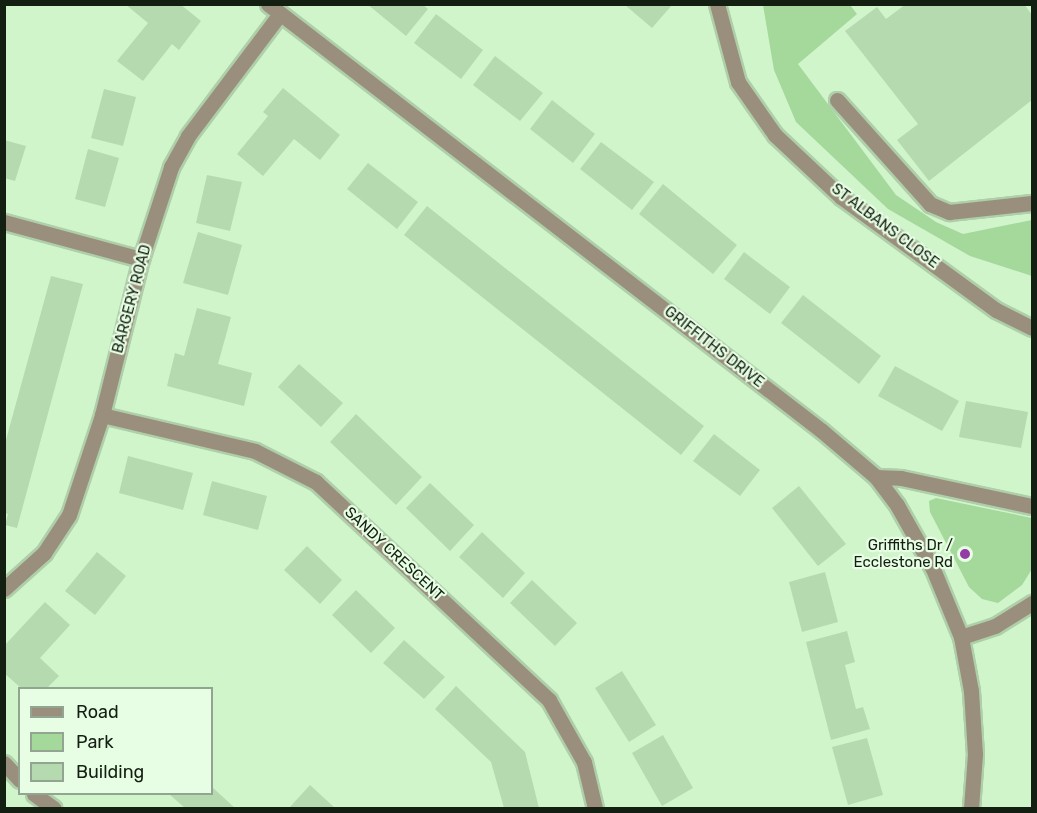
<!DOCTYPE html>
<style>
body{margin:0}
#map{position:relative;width:1037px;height:813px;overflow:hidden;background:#d0f5ca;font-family:Rubik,sans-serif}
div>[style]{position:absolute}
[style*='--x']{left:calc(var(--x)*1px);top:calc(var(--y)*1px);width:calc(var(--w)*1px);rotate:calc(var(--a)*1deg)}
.green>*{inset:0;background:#a4d99b}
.building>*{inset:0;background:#b6dab0}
.roads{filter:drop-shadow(2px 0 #aecfa9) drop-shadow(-2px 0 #aecfa9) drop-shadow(0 2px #aecfa9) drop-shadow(0 -2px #aecfa9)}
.minor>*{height:15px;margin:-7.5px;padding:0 7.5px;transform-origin:7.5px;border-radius:7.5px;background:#9a8f7c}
.dots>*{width:16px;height:16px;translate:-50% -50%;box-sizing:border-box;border:3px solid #e7fde4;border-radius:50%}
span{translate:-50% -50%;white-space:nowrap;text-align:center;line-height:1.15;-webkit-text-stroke:4.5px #e7fde4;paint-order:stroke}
.street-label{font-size:15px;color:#132011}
.poi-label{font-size:15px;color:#132011}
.right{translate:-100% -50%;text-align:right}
.frame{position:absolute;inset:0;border:6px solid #132011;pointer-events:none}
.legend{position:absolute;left:18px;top:687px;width:195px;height:108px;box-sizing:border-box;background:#e7fde4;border:2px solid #92a590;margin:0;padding:8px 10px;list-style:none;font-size:18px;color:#132011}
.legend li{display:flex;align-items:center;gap:12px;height:30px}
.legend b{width:30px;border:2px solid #92a590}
</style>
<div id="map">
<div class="green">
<i style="clip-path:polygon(763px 5px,850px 5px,857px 14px,798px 64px,896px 195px,936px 222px,963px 234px,1032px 220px,1032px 276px,970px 256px,888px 209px,796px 122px,774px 70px)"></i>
<i style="clip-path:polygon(936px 498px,1032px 518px,1032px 569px,1022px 585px,998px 603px,982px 599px,969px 587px,930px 512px,929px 501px)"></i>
</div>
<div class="building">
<i style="clip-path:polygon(125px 4px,180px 4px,201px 21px,179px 50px,172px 44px,143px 81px,117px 61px,148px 23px)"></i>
<i style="clip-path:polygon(367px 4px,422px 4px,428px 9px,406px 36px)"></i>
<i style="clip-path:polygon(906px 4px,1024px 4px,1032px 15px,1032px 100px,929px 181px,897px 140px,918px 124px,845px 31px,877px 7px,886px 19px)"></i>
<i style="clip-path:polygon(625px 5px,672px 5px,652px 28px)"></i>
<i style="clip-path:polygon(436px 14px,483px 50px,461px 79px,414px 43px)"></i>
<i style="clip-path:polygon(495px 56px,543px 93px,520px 121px,473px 85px)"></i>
<i style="clip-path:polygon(283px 88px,340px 135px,320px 160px,294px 139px,263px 176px,237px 154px,268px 116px,263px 112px)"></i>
<i style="clip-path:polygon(104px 89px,136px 97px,123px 146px,91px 138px)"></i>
<i style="clip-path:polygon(552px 100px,595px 134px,573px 163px,530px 129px)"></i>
<i style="clip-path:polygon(4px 140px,26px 146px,15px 181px,4px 178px)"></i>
<i style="clip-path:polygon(601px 142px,654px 182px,632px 210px,580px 169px)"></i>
<i style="clip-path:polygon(88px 149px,119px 158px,105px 207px,75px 199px)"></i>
<i style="clip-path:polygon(368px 163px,418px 202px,397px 229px,347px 189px)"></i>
<i style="clip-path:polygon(207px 175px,242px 182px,230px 231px,196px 223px)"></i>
<i style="clip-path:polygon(663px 184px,737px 245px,713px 274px,639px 214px)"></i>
<i style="clip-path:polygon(427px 206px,704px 426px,681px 455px,404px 235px)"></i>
<i style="clip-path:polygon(198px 232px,242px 245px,228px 295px,183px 283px)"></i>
<i style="clip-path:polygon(744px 252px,790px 287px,770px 314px,724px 279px)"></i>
<i style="clip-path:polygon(51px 276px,83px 284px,17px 528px,5px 525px,8px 514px,4px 513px,4px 447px)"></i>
<i style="clip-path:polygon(803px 295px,881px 356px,859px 384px,781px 323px)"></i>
<i style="clip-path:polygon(197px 308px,231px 317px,218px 364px,252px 373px,244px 406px,167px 386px,175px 353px,184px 356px)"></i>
<i style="clip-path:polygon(299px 364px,343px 403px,321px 427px,278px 387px)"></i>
<i style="clip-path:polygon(895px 366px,959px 401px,942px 431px,878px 396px)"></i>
<i style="clip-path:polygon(966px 401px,1028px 412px,1021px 448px,959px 437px)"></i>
<i style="clip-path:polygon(356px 414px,422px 477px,396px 505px,330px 442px)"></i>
<i style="clip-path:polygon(714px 434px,760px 470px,740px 496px,693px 461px)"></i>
<i style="clip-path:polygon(128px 456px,193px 473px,183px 510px,119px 493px)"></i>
<i style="clip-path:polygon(212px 481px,267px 496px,258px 530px,203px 515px)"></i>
<i style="clip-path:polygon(430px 483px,474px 525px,450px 551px,406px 508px)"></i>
<i style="clip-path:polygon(799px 486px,846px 544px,818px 566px,772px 508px)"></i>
<i style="clip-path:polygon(482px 532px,525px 573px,503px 598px,459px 557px)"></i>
<i style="clip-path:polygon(307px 546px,342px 580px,320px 604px,284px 570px)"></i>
<i style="clip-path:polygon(97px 552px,126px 576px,95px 615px,65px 591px)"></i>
<i style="clip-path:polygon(825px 572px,838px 622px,802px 632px,789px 582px)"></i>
<i style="clip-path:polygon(532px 580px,577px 623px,555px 646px,510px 603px)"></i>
<i style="clip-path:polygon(356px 590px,395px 628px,371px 653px,332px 615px)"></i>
<i style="clip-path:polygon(45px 602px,70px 625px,40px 658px,59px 676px,47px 688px,21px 688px,4px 673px,4px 646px)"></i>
<i style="clip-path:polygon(847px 631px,855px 662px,845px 665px,856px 709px,863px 707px,870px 729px,831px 740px,806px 642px)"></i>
<i style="clip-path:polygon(404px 640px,445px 677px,424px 699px,383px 663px)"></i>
<i style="clip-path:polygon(622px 671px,656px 725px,629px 742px,595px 688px)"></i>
<i style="clip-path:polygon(456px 686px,525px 752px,539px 808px,504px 808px,491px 762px,435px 709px)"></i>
<i style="clip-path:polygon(663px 735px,693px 788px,662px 806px,632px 753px)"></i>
<i style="clip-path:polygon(867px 738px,883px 795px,848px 805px,832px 747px)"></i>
<i style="clip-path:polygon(310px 785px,335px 808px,289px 808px)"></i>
<i style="clip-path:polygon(212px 787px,235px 808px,185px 808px,169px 794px,212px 794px)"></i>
</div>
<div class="roads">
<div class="minor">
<i style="--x:268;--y:4;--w:699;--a:37.62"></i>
<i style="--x:822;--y:431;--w:71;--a:40.4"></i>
<i style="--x:876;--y:477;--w:35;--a:53"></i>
<i style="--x:897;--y:505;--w:73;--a:60.6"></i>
<i style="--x:933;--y:569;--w:74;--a:67.6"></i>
<i style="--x:961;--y:637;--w:55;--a:79.5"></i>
<i style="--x:971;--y:691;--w:63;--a:86.4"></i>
<i style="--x:975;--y:754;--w:54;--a:94.2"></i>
<i style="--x:717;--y:4;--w:81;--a:74.9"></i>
<i style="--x:738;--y:82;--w:65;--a:55.1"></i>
<i style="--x:775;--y:135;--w:91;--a:43.2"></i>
<i style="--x:841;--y:197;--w:192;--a:36.1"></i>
<i style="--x:996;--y:310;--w:40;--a:26.6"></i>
<i style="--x:837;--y:100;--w:140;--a:48.2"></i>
<i style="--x:930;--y:204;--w:21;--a:23"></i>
<i style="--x:949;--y:212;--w:83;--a:-6.2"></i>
<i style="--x:4;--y:222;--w:142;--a:15.1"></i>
<i style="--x:102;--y:415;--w:157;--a:13.2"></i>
<i style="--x:255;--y:451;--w:68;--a:26.9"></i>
<i style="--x:316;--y:482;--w:319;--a:43.1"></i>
<i style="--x:549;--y:700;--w:71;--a:60.6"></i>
<i style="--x:584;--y:762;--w:47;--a:76.6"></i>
<i style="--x:876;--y:477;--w:25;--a:2"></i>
<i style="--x:901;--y:478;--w:134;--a:12.1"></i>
<i style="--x:4;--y:589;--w:54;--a:-42"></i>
<i style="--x:44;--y:553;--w:45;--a:-56.7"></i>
<i style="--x:69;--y:515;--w:105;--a:-71.7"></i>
<i style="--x:102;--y:415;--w:161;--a:-76"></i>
<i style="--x:141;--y:259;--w:97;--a:-71.9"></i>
<i style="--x:171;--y:167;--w:35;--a:-61"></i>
<i style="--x:188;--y:136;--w:153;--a:-53"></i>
<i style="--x:961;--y:637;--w:36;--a:-18"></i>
<i style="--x:995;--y:626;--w:44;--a:-31.9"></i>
<i style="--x:4;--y:763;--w:23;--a:47"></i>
<i style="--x:34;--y:794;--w:24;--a:36"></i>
</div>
</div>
<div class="dots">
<i style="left:965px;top:554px;background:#953ba6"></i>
</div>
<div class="street-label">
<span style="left:885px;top:226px;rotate:37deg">ST ALBANS CLOSE</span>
<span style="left:132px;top:299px;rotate:-75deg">BARGERY ROAD</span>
<span style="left:714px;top:347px;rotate:38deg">GRIFFITHS DRIVE</span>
<span style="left:394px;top:554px;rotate:43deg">SANDY CRESCENT</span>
</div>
<div class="poi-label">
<span class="right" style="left:953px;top:554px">Griffiths Dr /<br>Ecclestone Rd</span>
</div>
<div class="frame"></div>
<ul class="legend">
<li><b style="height:8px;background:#9a8f7c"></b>Road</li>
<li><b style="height:16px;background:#a4d99b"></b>Park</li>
<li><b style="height:16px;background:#b6dab0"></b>Building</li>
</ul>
</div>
